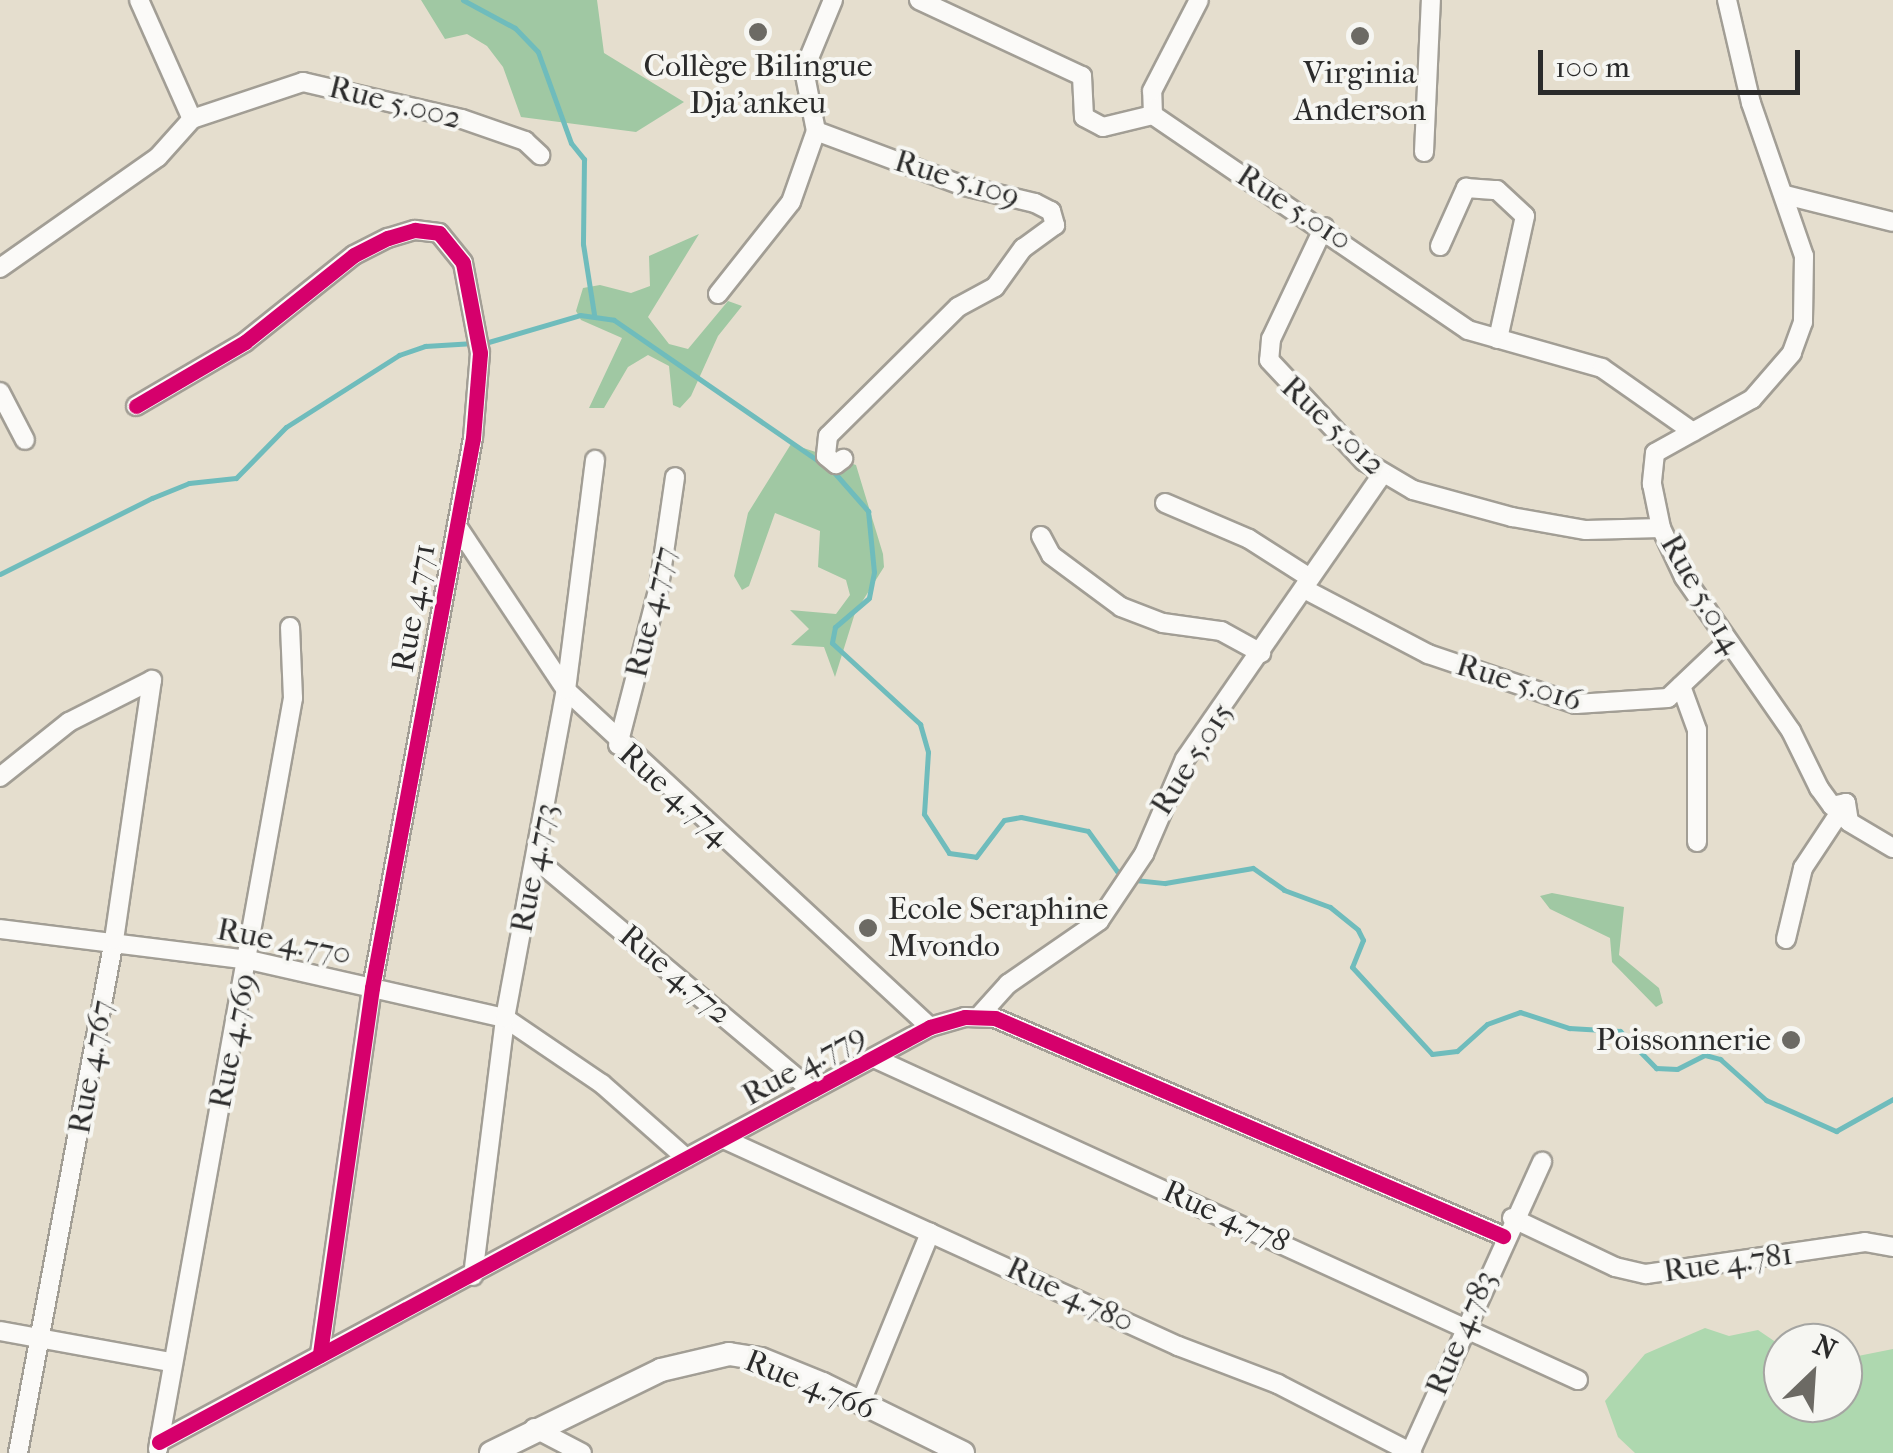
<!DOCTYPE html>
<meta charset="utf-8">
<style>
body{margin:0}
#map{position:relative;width:1893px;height:1453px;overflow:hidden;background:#e5dece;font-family:"IM FELL French Canon",serif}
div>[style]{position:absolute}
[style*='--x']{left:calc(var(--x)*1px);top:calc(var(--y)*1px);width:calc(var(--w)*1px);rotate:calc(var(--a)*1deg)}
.green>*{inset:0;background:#aed8af}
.forest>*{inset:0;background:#a0c8a3}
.stream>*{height:5px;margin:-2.5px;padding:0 2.5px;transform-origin:2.5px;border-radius:2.5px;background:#6fbcbc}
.roads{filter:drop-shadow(2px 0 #a29e95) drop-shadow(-2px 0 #a29e95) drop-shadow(0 2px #a29e95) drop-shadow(0 -2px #a29e95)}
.minor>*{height:18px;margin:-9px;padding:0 9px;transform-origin:9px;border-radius:9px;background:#fbfaf8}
.tertiary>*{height:22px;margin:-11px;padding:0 11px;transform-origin:11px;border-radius:11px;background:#fbfaf8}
.cycleway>*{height:15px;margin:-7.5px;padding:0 7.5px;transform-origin:7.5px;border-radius:7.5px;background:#d6006c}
.dots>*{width:28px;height:28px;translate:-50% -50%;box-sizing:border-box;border:5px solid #f6f6f2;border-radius:50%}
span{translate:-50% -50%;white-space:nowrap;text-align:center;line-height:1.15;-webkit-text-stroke:8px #f6f6f2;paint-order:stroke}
.poi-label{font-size:32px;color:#2b2b2b}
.left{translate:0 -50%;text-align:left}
.right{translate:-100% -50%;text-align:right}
.street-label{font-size:32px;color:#2b2b2b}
.north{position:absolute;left:1763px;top:1323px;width:100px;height:100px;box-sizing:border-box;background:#f6f6f2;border:2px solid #a5a5a2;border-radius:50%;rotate:25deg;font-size:28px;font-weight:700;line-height:40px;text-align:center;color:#2b2b2b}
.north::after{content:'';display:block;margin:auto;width:35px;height:45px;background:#6c6a64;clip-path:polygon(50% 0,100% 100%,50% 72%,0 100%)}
.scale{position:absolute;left:1538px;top:50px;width:262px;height:45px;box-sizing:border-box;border:5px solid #2b2b2b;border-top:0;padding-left:12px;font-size:30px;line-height:35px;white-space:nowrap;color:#2b2b2b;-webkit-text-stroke:8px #f6f6f2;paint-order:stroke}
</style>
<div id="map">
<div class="green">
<i style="clip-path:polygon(1705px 1328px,1729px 1336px,1758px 1330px,1783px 1347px,1783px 1403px,1843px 1403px,1843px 1359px,1893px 1349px,1893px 1453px,1635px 1453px,1618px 1437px,1605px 1401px,1645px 1354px)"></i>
</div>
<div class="forest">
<i style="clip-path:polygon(421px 0,597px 0,604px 53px,684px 102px,636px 132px,521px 117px,503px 67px,487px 46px,467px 34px,445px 39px)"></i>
<i style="clip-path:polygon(699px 234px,648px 317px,669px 344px,688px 349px,728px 301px,742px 306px,718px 336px,691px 396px,680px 408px,673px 405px,669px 366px,648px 355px,628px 367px,604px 408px,589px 408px,622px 338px,581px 320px,576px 311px,583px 288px,600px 285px,631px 293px,650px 286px,649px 256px)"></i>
<i style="clip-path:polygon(791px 444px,856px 465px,883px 554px,884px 567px,855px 613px,835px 677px,824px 647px,791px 645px,809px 629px,790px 610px,836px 614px,850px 595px,846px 580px,818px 567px,820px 531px,775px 513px,749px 586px,742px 590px,734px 576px,748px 513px)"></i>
<i style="clip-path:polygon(1552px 893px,1624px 907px,1619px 955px,1659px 988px,1663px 1003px,1656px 1007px,1612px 962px,1610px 938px,1550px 909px,1540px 896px)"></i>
</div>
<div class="stream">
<i style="--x:463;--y:0;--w:59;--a:28.3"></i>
<i style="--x:515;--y:28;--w:33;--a:46"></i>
<i style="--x:538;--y:52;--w:97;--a:70.1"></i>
<i style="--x:571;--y:143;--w:21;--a:51"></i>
<i style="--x:584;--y:159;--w:85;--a:90.7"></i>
<i style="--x:583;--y:244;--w:71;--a:81.1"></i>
<i style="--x:485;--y:343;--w:99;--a:-16.4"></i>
<i style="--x:580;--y:315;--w:34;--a:8"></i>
<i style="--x:614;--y:320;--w:254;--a:34.6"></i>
<i style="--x:832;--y:470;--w:55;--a:48.7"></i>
<i style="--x:868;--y:511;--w:61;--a:84.4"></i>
<i style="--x:874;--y:572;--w:26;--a:101"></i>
<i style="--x:869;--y:598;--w:45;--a:139.5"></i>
<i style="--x:835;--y:627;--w:16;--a:101"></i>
<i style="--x:832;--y:643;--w:120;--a:42.6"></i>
<i style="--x:920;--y:724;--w:29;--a:74"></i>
<i style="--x:928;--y:752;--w:62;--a:93.7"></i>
<i style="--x:924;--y:814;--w:46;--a:57.3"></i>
<i style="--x:949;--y:853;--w:27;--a:8"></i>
<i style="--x:976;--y:857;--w:46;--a:-52.9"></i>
<i style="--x:1004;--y:820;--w:17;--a:-10"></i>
<i style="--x:1021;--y:817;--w:68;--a:11.8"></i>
<i style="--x:1088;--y:831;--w:49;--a:54.1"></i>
<i style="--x:1117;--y:871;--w:20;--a:27"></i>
<i style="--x:1135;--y:880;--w:30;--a:6"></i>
<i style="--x:1165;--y:883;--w:89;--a:-9.7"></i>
<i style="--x:1253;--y:868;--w:38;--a:35"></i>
<i style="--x:1284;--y:890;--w:49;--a:20.3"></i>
<i style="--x:1330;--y:907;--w:36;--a:39"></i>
<i style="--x:1358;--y:930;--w:11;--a:63"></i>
<i style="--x:1363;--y:940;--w:29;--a:112"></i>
<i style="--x:1352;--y:967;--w:118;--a:47.4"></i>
<i style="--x:1432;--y:1054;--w:25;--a:-7"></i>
<i style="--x:1457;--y:1051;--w:40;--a:-42"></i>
<i style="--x:1487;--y:1024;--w:35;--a:-20"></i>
<i style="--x:1520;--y:1012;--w:52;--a:18.1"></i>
<i style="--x:1569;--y:1028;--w:51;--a:3.4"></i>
<i style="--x:1620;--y:1031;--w:52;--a:45.8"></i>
<i style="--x:1656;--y:1068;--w:21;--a:3"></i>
<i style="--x:1677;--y:1069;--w:31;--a:-27"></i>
<i style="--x:1705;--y:1055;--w:16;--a:15"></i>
<i style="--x:1720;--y:1059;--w:62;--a:41.7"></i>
<i style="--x:1766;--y:1100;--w:77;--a:23.9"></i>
<i style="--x:1836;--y:1131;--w:65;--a:-29.3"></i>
<i style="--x:0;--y:574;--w:170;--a:-26.6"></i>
<i style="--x:152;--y:498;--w:40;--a:-22"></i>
<i style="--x:189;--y:483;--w:47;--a:-6.1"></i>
<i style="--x:236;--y:478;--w:71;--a:-45.6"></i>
<i style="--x:286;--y:427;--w:134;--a:-32.5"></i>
<i style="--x:399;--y:355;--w:28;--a:-19"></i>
<i style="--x:425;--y:346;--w:49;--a:-3.5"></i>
</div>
<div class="roads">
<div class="minor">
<i style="--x:139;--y:0;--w:130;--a:66"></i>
<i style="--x:833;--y:0;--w:76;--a:112.5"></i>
<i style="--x:804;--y:70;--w:62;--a:78.9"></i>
<i style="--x:816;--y:131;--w:158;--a:20.4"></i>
<i style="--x:964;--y:186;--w:73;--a:13.5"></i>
<i style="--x:1035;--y:203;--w:18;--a:27"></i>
<i style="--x:1051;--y:211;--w:15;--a:74"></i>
<i style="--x:1055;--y:225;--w:39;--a:144"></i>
<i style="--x:1023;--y:248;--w:48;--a:125.7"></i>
<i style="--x:995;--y:287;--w:42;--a:151.6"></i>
<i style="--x:958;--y:307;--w:183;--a:135.2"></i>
<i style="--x:828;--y:436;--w:20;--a:96"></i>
<i style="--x:826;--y:456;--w:13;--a:39"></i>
<i style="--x:836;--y:464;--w:9;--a:-36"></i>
<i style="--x:919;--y:0;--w:180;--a:25"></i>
<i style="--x:1082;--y:76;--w:41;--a:87.2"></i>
<i style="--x:1084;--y:117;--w:21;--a:28"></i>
<i style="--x:1103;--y:127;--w:51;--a:-13.5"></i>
<i style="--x:1153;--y:115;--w:381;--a:34.3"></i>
<i style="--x:1468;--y:330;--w:139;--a:15.8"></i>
<i style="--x:1602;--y:368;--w:111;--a:35.1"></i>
<i style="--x:1727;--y:0;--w:106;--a:76.9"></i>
<i style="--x:1751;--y:103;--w:162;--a:70.9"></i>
<i style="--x:1804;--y:256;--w:66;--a:90.9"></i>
<i style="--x:1803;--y:322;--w:33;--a:110"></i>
<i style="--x:1792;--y:353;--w:61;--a:131"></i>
<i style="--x:1752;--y:399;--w:111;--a:150.9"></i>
<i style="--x:1655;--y:453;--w:31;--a:96"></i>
<i style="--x:1652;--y:484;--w:45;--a:78.4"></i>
<i style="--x:1661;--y:528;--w:54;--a:64.9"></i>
<i style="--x:1684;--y:577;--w:188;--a:55.2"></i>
<i style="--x:1791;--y:731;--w:64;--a:63.8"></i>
<i style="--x:1819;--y:788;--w:22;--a:54"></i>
<i style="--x:1832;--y:806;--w:14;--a:-12"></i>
<i style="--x:1846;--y:803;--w:19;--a:81"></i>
<i style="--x:1849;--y:822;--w:51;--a:30.6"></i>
<i style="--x:1153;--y:115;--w:24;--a:-92"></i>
<i style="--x:1152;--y:91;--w:102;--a:-62.7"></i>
<i style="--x:1424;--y:152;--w:152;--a:-87.4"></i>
<i style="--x:1785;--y:195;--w:111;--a:14"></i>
<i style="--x:1324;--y:227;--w:124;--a:115.3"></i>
<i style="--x:1271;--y:339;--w:21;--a:95"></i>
<i style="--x:1269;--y:360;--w:139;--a:46.8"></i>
<i style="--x:1364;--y:461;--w:57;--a:30.6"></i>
<i style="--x:1413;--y:490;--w:103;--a:15.3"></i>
<i style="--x:1512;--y:517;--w:75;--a:10"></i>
<i style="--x:1586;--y:530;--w:75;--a:-1.5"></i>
<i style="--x:1440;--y:246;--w:64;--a:-65.9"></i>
<i style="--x:1466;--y:188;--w:31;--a:4"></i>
<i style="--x:1497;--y:190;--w:38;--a:43"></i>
<i style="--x:1525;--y:216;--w:126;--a:102.4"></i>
<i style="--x:0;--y:268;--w:193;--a:-35.1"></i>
<i style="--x:158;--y:157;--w:51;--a:-48.2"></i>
<i style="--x:192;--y:119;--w:117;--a:-18.4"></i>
<i style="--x:303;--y:82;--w:163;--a:13.1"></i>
<i style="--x:462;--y:119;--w:67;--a:19.2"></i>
<i style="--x:525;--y:141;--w:21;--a:43"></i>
<i style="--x:718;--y:294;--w:117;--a:-51.6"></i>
<i style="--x:791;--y:202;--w:75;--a:-70.6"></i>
<i style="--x:0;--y:392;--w:54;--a:62.5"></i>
<i style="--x:136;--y:406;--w:126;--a:-30.4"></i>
<i style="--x:245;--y:342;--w:139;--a:-38.6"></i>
<i style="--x:354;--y:255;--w:38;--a:-27"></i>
<i style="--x:388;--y:238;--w:28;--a:-17"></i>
<i style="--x:415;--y:230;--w:24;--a:7"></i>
<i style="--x:439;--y:233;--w:38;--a:51"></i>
<i style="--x:463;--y:263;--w:92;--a:79.3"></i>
<i style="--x:480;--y:353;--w:85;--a:94.7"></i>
<i style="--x:473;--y:438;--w:559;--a:100.41"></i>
<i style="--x:372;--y:988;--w:371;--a:98.1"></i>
<i style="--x:1165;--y:503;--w:91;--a:23.2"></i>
<i style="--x:1249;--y:539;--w:72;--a:32.6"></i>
<i style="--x:457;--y:526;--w:197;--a:56.4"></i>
<i style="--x:566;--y:690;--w:496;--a:42.8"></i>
<i style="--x:1041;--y:536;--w:21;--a:62"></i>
<i style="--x:1051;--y:555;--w:87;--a:36.6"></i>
<i style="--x:1121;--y:607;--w:45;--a:20.9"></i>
<i style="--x:1163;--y:623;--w:59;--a:7.9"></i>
<i style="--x:1221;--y:631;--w:46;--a:28.8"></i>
<i style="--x:1306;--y:590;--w:138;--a:27.7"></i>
<i style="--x:1428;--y:654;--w:156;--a:18.7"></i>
<i style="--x:1576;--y:704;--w:92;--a:-3.7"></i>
<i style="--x:1668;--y:698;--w:81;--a:-43.5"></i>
<i style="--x:1681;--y:686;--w:47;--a:70"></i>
<i style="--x:1697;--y:730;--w:112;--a:90"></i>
<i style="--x:618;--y:745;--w:163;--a:-75.5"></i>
<i style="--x:659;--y:587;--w:111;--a:-81.7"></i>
<i style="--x:0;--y:777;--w:88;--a:-38.6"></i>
<i style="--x:69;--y:722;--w:93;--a:-26.8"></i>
<i style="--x:537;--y:860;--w:359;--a:40"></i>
<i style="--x:0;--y:929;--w:251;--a:7.1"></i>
<i style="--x:249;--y:960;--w:262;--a:12.8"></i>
<i style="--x:505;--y:1018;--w:117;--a:34.2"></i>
<i style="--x:602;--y:1084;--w:112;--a:41.4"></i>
<i style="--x:1786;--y:939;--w:73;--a:-76.5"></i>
<i style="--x:1803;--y:868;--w:78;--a:-56.5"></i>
<i style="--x:980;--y:1015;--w:42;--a:-47.9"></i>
<i style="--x:1008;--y:984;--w:111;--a:-34.7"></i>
<i style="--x:1099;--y:921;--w:81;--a:-56.1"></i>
<i style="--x:1144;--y:854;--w:103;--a:-66.7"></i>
<i style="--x:1185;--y:759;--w:344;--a:-55.3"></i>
<i style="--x:874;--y:1058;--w:774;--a:24.58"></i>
<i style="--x:726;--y:1140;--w:497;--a:24.5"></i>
<i style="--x:1178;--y:1346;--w:107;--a:20.8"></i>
<i style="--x:1278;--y:1384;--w:151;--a:27.2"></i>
<i style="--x:1512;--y:1218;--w:114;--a:25.4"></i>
<i style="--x:1615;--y:1267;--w:32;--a:13"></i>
<i style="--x:1646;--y:1274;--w:221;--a:-8.3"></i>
<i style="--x:1865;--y:1242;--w:28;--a:10"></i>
<i style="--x:473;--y:1276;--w:260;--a:-82.9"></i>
<i style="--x:505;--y:1018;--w:334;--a:-79.5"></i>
<i style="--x:566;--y:690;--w:232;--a:-82.8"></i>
<i style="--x:0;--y:1331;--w:173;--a:10.3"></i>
<i style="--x:861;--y:1402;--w:183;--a:-67.8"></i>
<i style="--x:534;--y:1428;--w:54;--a:27.5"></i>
<i style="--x:159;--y:1442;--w:876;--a:-28.29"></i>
<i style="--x:930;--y:1027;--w:36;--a:-16"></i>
<i style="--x:965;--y:1017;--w:30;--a:2"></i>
<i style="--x:995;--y:1018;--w:553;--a:23.23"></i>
<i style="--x:158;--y:1449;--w:763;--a:-79.81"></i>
<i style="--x:293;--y:698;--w:71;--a:-92.4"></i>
<i style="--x:18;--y:1453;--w:522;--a:-79.4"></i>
<i style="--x:114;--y:940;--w:263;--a:-81.7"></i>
<i style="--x:1410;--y:1453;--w:320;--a:-65.6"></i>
</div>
<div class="tertiary">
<i style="--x:491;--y:1453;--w:189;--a:-26"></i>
<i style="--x:661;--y:1370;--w:70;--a:-13.2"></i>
<i style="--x:729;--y:1354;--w:32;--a:9"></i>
<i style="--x:761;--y:1359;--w:67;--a:22"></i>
<i style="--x:823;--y:1384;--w:156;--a:26.2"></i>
</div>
</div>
<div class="cycleway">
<i style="--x:136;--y:406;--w:126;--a:-30.4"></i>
<i style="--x:245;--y:342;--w:139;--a:-38.6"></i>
<i style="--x:354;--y:255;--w:38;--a:-27"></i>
<i style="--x:388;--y:238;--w:28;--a:-17"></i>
<i style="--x:415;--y:230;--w:24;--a:7"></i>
<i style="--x:439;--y:233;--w:38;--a:51"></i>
<i style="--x:463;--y:263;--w:92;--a:79.3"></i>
<i style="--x:480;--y:353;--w:85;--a:94.7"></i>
<i style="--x:473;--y:438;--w:559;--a:100.41"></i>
<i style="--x:372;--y:988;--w:371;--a:98.1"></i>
<i style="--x:159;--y:1442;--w:876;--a:-28.29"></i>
<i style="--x:930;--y:1027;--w:36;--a:-16"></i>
<i style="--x:965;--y:1017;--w:30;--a:2"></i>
<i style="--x:995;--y:1018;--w:553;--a:23.23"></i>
</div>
<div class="dots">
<i style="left:758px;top:32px;background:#6c6a64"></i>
<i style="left:1360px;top:36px;background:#6c6a64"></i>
<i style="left:868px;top:928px;background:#6c6a64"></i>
<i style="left:1791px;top:1040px;background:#6c6a64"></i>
</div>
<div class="poi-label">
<span style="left:758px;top:85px">Collège Bilingue<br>Dja'ankeu</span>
<span style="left:1360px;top:92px">Virginia<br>Anderson</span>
<span class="left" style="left:888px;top:928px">Ecole Seraphine<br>Mvondo</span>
<span class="right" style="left:1771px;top:1040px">Poissonnerie</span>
</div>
<div class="street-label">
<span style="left:395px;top:103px;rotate:14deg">Rue 5.002</span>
<span style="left:957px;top:179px;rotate:17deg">Rue 5.109</span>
<span style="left:1294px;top:208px;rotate:33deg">Rue 5.010</span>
<span style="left:1333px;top:426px;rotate:43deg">Rue 5.012</span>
<span style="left:1701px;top:594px;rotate:60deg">Rue 5.014</span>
<span style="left:414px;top:608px;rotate:-80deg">Rue 4.771</span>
<span style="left:651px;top:612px;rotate:-77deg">Rue 4.777</span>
<span style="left:1519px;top:683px;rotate:17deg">Rue 5.016</span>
<span style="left:1192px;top:759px;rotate:-58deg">Rue 5.015</span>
<span style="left:674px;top:795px;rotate:42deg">Rue 4.774</span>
<span style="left:534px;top:868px;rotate:-79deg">Rue 4.773</span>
<span style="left:284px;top:942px;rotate:11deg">Rue 4.770</span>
<span style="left:675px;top:975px;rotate:40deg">Rue 4.772</span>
<span style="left:233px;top:1041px;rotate:-79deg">Rue 4.769</span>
<span style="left:804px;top:1065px;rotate:-29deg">Rue 4.779</span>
<span style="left:91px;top:1067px;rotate:-80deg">Rue 4.767</span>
<span style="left:1226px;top:1217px;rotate:24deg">Rue 4.778</span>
<span style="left:1728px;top:1263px;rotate:-8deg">Rue 4.781</span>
<span style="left:1070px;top:1295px;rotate:25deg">Rue 4.780</span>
<span style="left:1461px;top:1333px;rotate:-67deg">Rue 4.783</span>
<span style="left:810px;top:1385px;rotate:22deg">Rue 4.766</span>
</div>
<div class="north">N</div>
<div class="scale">100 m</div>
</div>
